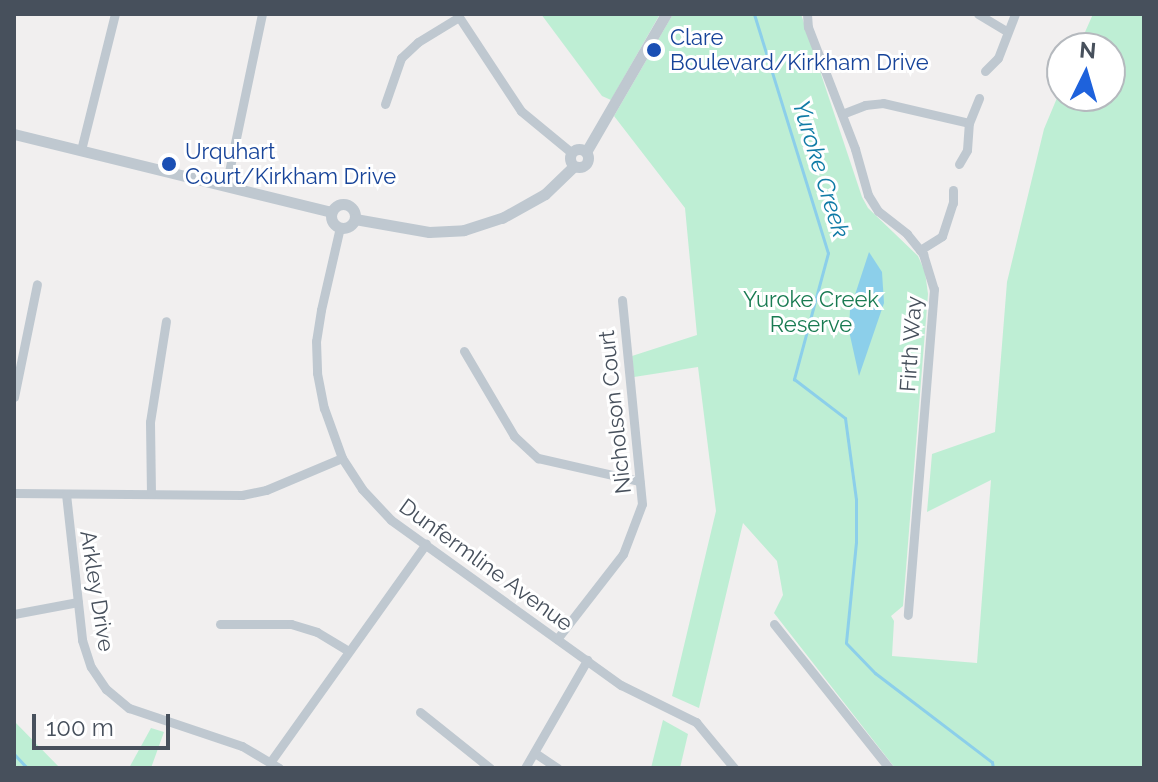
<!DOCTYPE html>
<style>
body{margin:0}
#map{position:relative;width:1158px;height:782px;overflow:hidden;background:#f1efef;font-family:Raleway,sans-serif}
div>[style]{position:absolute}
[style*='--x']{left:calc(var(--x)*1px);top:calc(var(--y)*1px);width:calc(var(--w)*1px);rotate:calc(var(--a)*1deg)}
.green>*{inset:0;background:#beeed4}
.water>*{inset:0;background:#8ccfea}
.stream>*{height:3px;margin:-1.5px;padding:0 1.5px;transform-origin:1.5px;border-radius:1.5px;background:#8ccfea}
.minor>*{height:9px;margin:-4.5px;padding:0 4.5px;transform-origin:4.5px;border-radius:4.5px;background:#bfc8d0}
.tertiary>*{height:11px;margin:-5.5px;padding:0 5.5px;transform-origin:5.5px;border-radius:5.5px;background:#bfc8d0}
.tertiary>.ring{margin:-5.5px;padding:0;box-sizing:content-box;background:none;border:11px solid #bfc8d0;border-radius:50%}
.dots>*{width:22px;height:22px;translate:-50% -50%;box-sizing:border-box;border:4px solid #fff;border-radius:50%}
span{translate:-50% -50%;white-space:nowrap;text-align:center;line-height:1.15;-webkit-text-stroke:6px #fff;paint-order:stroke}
.transit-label{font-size:22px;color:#164399}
.left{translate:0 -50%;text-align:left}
.park-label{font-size:22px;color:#197b52}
.street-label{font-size:22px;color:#47505c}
.water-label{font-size:24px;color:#107ba6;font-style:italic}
.frame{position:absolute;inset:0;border:16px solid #47505c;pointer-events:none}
.north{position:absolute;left:1046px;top:32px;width:80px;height:80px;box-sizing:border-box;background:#fff;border:2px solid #b5b9be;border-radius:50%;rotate:5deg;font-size:22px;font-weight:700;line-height:32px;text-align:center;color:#47505c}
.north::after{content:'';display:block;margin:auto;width:28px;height:36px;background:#1e62dc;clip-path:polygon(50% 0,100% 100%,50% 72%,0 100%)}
.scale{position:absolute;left:32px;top:714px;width:138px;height:36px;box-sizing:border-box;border:4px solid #47505c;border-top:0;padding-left:10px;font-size:24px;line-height:28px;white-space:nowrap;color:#47505c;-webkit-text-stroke:6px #fff;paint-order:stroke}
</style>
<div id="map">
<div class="green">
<i style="clip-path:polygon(541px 14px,660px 14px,611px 100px,602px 96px)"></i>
<i style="clip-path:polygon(673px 14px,801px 14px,862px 197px,868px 208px,918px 256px,925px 272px,928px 294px,903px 606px,891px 616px,894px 621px,892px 656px,977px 663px,991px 480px,927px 512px,932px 454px,995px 432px,1007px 282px,1044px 129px,1062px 86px,1062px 96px,1110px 96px,1110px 48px,1078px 48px,1093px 14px,1144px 14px,1144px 768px,895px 768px,774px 613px,783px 595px,777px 561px,743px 523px,699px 708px,672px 696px,716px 511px,698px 367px,634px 377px,632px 356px,697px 335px,685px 208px,614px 116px)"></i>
<i style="clip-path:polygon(663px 720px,688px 734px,680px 768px,651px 768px)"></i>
<i style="clip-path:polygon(14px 721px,59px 767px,62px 768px,14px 768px)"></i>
<i style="clip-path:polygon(151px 728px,164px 732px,151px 768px,129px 768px)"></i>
</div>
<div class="water">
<i style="clip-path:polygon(869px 252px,882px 272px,884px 303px,859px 376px,849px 331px,850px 310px)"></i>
</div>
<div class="stream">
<i style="--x:754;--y:14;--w:250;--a:72.8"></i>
<i style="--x:828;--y:253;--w:131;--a:105.1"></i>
<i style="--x:794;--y:379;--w:64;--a:37.4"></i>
<i style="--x:845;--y:418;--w:82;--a:82.3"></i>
<i style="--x:856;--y:499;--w:43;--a:90"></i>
<i style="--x:856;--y:542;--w:101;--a:95.7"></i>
<i style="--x:846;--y:643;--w:42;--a:46"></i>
<i style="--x:875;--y:673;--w:147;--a:37.3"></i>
<i style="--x:992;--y:762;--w:6;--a:81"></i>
<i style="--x:14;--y:754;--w:19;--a:47"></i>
</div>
<div class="minor">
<i style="--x:457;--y:14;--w:116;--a:56.6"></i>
<i style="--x:521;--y:111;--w:66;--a:39.5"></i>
<i style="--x:807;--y:14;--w:13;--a:86"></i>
<i style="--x:808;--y:27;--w:131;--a:68.9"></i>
<i style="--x:855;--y:149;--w:48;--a:74.2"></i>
<i style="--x:868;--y:195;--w:19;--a:58"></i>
<i style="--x:878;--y:211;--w:37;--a:38"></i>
<i style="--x:907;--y:234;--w:26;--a:51"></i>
<i style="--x:923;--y:254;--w:37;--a:73"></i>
<i style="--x:934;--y:289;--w:327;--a:94.6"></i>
<i style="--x:978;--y:14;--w:33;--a:31"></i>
<i style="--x:985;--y:71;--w:18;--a:-45"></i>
<i style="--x:998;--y:58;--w:47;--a:-68.9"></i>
<i style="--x:385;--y:104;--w:49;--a:-70.8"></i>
<i style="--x:401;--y:58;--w:23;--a:-43"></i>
<i style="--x:418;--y:42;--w:48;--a:-31.4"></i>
<i style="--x:842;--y:114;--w:25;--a:-21"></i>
<i style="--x:865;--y:105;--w:18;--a:-6"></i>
<i style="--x:883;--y:103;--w:88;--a:13.1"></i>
<i style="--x:81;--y:150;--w:140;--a:-76"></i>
<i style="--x:959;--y:164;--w:16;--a:-60"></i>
<i style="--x:967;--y:150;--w:27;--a:-86"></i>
<i style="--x:969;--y:123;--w:27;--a:-68"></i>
<i style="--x:226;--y:186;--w:176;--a:-78.2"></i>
<i style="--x:340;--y:227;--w:85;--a:102.9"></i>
<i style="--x:321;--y:310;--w:31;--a:99"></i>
<i style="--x:316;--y:341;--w:32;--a:88"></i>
<i style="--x:317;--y:373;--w:36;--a:79"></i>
<i style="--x:324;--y:408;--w:53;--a:70.2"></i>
<i style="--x:342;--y:458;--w:37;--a:57"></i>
<i style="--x:362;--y:489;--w:42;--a:46.9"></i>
<i style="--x:391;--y:520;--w:283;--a:35.7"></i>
<i style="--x:621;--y:685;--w:84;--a:26.3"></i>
<i style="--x:696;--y:722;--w:60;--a:50.4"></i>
<i style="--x:920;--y:250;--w:26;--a:-32"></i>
<i style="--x:942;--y:236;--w:35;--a:-72"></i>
<i style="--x:953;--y:203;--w:13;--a:-90"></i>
<i style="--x:464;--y:351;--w:99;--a:59.5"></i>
<i style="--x:514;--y:436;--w:33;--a:43"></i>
<i style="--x:538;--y:458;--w:104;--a:12.8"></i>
<i style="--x:14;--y:397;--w:115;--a:-78.5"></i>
<i style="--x:14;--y:493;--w:228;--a:0.5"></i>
<i style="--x:242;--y:495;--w:25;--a:-12"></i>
<i style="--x:266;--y:490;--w:82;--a:-22.8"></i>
<i style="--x:66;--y:494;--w:147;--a:83.7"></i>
<i style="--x:82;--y:640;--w:28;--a:72"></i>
<i style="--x:91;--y:667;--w:27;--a:56"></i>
<i style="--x:106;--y:689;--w:30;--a:40"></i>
<i style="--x:129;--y:708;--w:119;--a:18.6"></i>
<i style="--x:242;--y:746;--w:43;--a:30.7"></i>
<i style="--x:151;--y:494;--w:72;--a:-90.8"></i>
<i style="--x:150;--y:422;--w:102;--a:-81"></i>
<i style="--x:14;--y:614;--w:65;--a:-10.6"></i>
<i style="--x:220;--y:624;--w:71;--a:0"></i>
<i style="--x:291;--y:624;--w:27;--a:17"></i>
<i style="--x:317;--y:632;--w:37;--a:31"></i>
<i style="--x:774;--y:624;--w:184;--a:51.4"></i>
<i style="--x:557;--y:639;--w:108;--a:-52.2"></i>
<i style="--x:623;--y:554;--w:53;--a:-69.2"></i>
<i style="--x:642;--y:504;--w:205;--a:-95.6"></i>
<i style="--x:420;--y:712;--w:90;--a:38.7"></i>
<i style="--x:535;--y:753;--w:27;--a:34"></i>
<i style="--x:271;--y:761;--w:267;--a:-54.5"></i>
<i style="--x:525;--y:768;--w:125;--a:-60.1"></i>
</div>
<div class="tertiary">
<i style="--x:14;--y:134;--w:327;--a:13.8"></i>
<i class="ring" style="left:570px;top:149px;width:7px;height:7px"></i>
<i style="--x:586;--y:152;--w:160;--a:-59.9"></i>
<i class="ring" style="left:331px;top:204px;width:13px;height:13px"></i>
<i style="--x:355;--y:219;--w:75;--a:10"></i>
<i style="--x:429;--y:232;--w:35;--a:-3"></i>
<i style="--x:464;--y:230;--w:40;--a:-18"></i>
<i style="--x:502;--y:218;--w:49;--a:-29.2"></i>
<i style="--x:545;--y:194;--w:40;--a:-44"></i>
</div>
<div class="dots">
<i style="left:654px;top:50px;background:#1a4fb4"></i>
<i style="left:169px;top:164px;background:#1a4fb4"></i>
</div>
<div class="transit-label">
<span class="left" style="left:670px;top:50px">Clare<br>Boulevard/Kirkham Drive</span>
<span class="left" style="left:185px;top:164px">Urquhart<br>Court/Kirkham Drive</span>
</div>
<div class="park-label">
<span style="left:811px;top:312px">Yuroke Creek<br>Reserve</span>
</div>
<div class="street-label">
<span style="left:911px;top:344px;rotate:-86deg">Firth Way</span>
<span style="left:615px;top:412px;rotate:-96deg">Nicholson Court</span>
<span style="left:486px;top:565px;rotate:36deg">Dunfermline Avenue</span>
<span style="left:97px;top:591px;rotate:81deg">Arkley Drive</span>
</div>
<div class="water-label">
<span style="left:821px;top:169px;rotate:73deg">Yuroke Creek</span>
</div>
<div class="frame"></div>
<div class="north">N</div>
<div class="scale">100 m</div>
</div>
